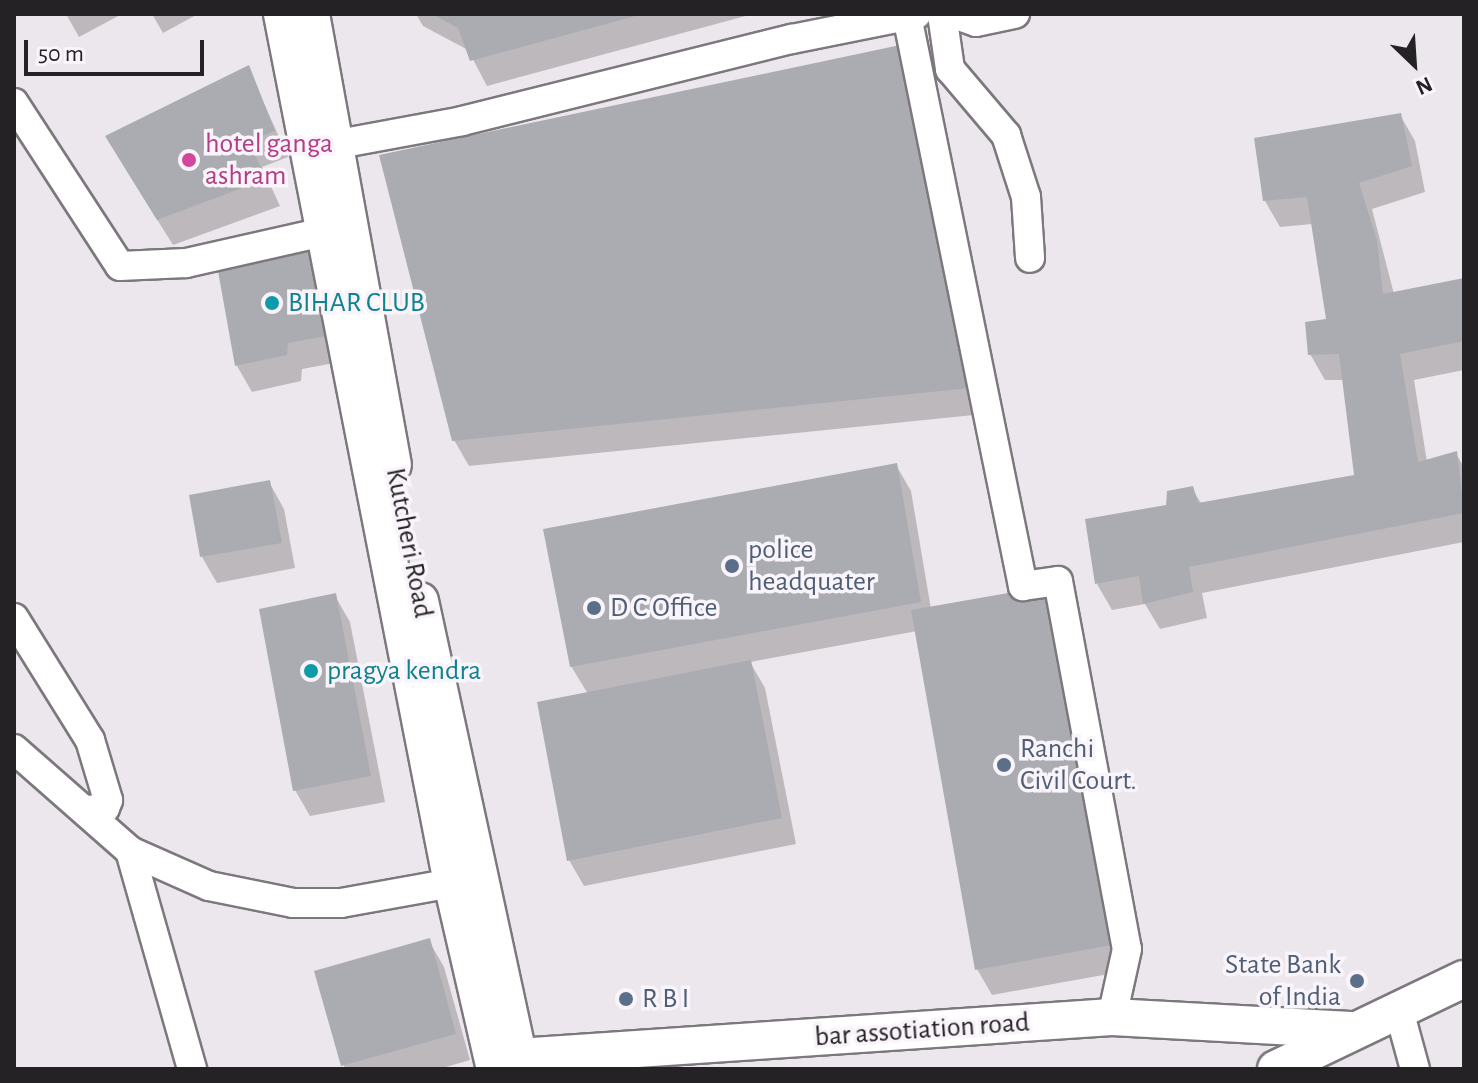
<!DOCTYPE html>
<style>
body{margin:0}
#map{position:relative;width:1478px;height:1083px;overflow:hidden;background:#ece7ec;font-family:"Alegreya Sans",sans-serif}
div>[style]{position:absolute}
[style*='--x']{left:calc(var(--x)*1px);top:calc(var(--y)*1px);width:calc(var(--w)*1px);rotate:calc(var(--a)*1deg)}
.shadow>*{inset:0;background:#0003}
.building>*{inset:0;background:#abacb2}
.roads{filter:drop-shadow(2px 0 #7c787d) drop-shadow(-2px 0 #7c787d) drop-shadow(0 2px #7c787d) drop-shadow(0 -2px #7c787d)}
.minor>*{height:28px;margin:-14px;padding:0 14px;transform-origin:14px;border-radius:14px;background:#fff}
.major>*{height:36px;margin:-18px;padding:0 18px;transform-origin:18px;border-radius:18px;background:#fff}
.dots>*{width:22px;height:22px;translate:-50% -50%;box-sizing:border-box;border:4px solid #f9f4fa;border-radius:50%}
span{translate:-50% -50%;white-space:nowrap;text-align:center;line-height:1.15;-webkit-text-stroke:7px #f9f4fa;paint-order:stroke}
.hotel-label{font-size:28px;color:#b23c85}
.left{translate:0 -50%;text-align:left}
.culture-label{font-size:28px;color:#0d838f}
.street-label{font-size:28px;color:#242224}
.service-label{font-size:28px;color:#4e5e75}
.right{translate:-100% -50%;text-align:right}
.frame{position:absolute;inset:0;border:16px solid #242224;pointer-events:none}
.north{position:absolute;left:1374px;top:24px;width:80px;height:80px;-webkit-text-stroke:6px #f9f4fa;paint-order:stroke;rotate:155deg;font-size:22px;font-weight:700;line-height:32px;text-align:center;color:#242224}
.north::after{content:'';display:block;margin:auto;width:28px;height:36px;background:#242224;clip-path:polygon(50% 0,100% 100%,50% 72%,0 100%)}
.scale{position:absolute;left:24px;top:40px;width:180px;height:36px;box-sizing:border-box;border:4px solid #242224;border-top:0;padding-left:10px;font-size:24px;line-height:28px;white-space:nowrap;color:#242224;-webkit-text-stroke:6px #f9f4fa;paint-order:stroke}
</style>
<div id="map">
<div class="shadow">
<i style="clip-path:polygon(66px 14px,122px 14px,79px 37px)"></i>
<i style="clip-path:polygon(152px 14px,198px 14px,163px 33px)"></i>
<i style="clip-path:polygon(416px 14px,753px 14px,487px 86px,468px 50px,423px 26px)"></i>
<i style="clip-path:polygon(904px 46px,984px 414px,469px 466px,454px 440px)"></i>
<i style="clip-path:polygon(248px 68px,288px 157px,262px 167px,280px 206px,173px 245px,122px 163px)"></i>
<i style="clip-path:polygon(1400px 115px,1415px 141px,1425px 192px,1372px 209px,1394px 294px,1464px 280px,1464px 370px,1414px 380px,1427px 462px,1456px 454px,1464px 467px,1464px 542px,1202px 593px,1207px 618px,1160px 629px,1145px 604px,1112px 610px,1097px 584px,1192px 488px,1202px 505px,1356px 476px,1345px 380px,1325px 380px,1310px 354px,1328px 320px,1313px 224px,1280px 227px,1265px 201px)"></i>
<i style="clip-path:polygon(310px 250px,340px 362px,302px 369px,301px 381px,252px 392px,237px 366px,220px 272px)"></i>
<i style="clip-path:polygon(896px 465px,911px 491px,931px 609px,1131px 970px,992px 995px,977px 969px,917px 631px,750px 662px,765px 688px,796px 844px,584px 886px,569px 860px,588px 694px,571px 666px)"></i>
<i style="clip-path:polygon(269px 482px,284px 509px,295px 568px,217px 583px,202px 557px)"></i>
<i style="clip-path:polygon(335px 596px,350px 622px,385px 802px,310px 816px,295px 790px)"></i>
<i style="clip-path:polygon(429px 941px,444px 967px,470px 1060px,439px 1069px,345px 1069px,317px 972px)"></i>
</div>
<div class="building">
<i style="clip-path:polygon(432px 14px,639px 14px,639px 15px,470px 61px,458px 28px)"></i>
<i style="clip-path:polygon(905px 44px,970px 388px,452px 441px,379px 155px)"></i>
<i style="clip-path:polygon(249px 65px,275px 131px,249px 141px,266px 179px,157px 220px,105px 136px)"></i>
<i style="clip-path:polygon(1401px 113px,1412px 166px,1359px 183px,1377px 240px,1383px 294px,1464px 278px,1464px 341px,1400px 354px,1418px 462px,1457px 451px,1464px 513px,1189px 567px,1193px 592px,1143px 604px,1139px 576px,1095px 584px,1085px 519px,1166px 505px,1167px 491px,1193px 486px,1198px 503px,1354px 475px,1339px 354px,1308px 355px,1305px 322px,1326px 319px,1307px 197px,1263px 201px,1254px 138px)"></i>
<i style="clip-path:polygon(311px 248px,326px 336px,288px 343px,287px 355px,235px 366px,218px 271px)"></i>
<i style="clip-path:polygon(897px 463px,921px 602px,570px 667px,543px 529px)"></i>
<i style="clip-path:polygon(270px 480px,282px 543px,200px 557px,189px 495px)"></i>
<i style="clip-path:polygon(1053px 585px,1117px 944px,975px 970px,911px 610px)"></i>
<i style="clip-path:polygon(336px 593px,371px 776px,293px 791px,259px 609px)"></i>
<i style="clip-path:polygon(751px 660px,782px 818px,567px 861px,537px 702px)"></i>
<i style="clip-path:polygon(430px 938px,456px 1034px,341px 1066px,314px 971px)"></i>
</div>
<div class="roads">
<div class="minor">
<i style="--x:942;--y:14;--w:56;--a:81.7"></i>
<i style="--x:950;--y:69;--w:87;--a:49.7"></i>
<i style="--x:1006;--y:135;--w:65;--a:72.1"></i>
<i style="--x:1026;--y:197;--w:61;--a:86.2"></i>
<i style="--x:954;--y:14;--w:23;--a:20"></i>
<i style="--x:976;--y:22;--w:40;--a:-12"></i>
<i style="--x:907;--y:16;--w:582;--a:78.5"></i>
<i style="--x:1023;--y:586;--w:35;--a:-8"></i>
<i style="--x:1058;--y:581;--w:374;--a:79.4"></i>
<i style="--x:1127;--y:949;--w:70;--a:102.4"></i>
<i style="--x:14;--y:103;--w:194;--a:57"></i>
<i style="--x:120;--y:266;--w:66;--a:-2.6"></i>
<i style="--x:186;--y:263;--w:141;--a:-12.7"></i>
<i style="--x:317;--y:148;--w:147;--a:-10.5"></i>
<i style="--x:462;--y:121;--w:340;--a:-14"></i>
<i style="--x:792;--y:39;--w:127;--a:-11.3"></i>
<i style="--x:14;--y:618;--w:144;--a:58.1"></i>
<i style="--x:90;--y:740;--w:63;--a:73.3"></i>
<i style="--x:108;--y:800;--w:9;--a:111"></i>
<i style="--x:105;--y:808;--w:16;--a:173"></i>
<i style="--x:14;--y:749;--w:154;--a:41.3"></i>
<i style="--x:130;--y:851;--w:86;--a:23.9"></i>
<i style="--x:209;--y:886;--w:86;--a:11.4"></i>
<i style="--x:293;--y:903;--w:48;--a:0"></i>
<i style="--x:341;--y:903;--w:113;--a:-10.2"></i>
<i style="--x:130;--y:851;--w:227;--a:74.1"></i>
<i style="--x:1398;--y:1007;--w:64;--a:74.7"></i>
</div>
<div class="major">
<i style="--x:282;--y:14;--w:885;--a:78.93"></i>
<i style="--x:452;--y:883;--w:191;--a:77"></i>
<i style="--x:311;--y:14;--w:458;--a:79.7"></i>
<i style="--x:420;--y:601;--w:479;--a:77.8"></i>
<i style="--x:495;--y:1063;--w:24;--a:-15"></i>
<i style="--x:518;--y:1057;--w:595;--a:-3.85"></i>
<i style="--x:1112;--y:1017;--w:239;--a:3.1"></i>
<i style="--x:1276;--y:1069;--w:208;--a:-25.6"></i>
</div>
</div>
<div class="dots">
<i style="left:189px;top:160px;background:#d1479c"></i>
<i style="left:272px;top:303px;background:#0f9aa8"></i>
<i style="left:732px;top:566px;background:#5c6f8a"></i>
<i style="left:594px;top:608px;background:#5c6f8a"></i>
<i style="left:311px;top:671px;background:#0f9aa8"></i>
<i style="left:1004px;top:765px;background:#5c6f8a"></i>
<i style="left:1357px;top:981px;background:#5c6f8a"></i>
<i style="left:626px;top:999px;background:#5c6f8a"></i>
</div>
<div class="hotel-label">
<span class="left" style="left:205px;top:160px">hotel ganga<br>ashram</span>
</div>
<div class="culture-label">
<span class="left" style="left:288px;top:303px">BIHAR CLUB</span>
<span class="left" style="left:327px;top:671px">pragya kendra</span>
</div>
<div class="street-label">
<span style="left:409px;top:543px;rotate:79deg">Kutcheri Road</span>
<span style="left:922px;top:1030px;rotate:-4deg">bar assotiation road</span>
</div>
<div class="service-label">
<span class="left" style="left:748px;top:566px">police<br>headquater</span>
<span class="left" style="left:610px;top:608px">D C Office</span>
<span class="left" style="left:1020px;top:765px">Ranchi<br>Civil Court.</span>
<span class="right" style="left:1341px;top:981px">State Bank<br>of India</span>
<span class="left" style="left:642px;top:999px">R B I</span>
</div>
<div class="frame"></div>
<div class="north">N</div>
<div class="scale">50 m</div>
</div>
